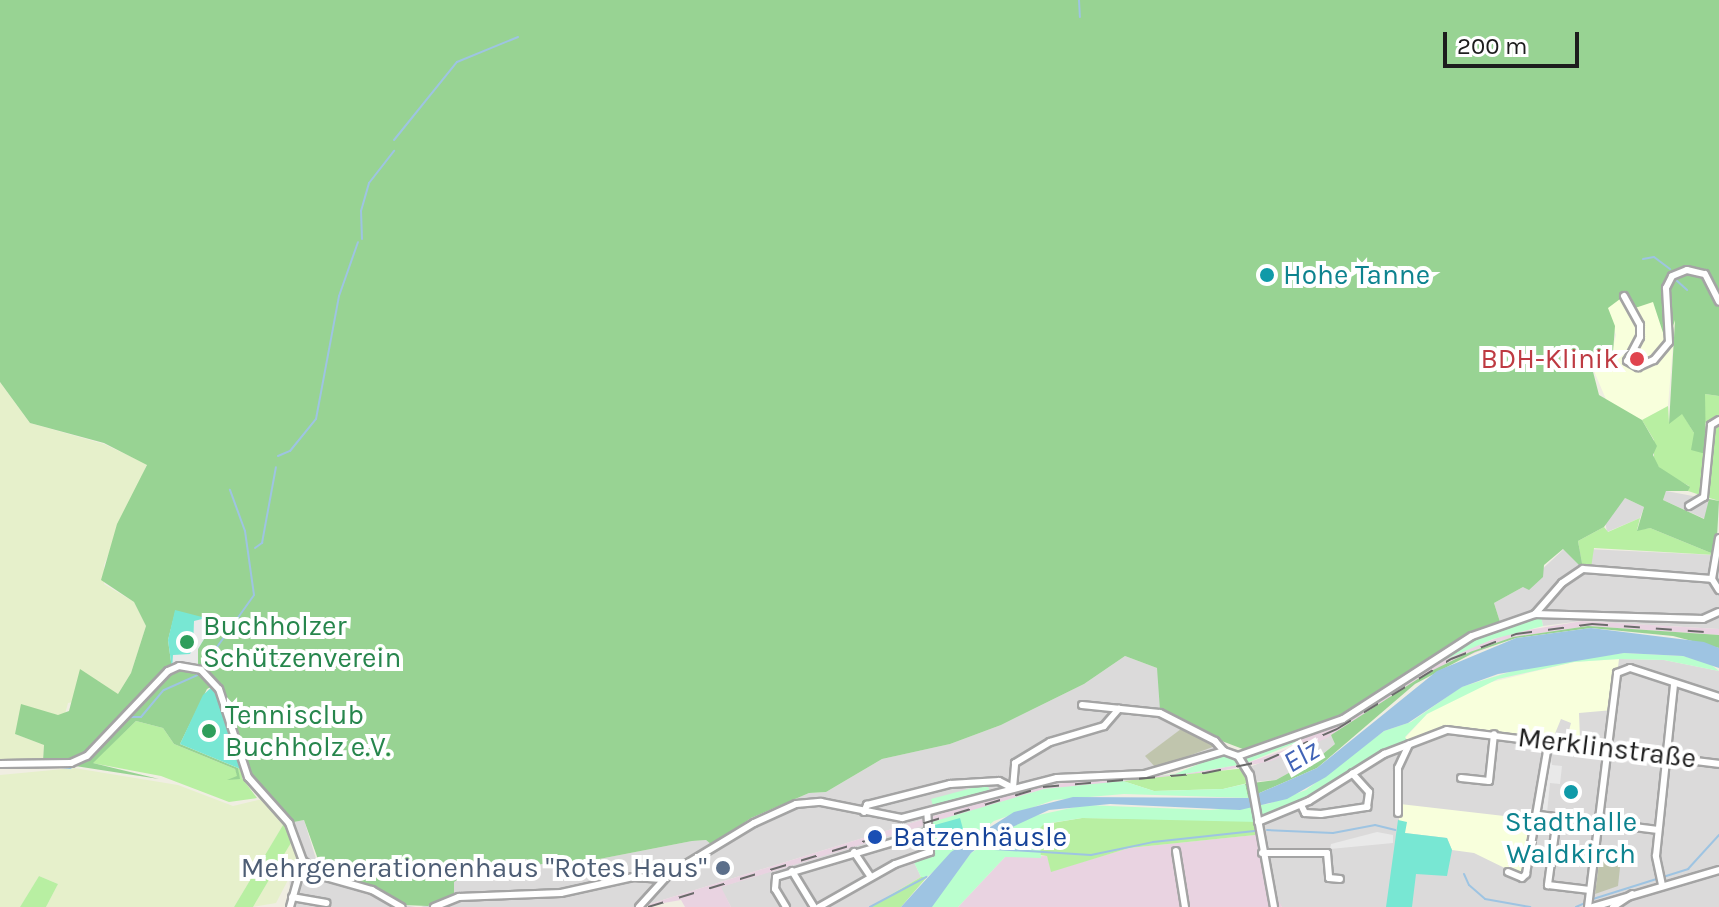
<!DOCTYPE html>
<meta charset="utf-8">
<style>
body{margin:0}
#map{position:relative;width:1719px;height:907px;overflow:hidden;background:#f0eee2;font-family:Karla,sans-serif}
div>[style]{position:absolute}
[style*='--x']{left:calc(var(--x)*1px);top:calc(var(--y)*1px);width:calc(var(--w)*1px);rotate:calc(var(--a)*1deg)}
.residential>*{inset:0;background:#dbdada}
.industrial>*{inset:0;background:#e9d3e1}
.education>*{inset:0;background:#f8ffdc}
.construction>*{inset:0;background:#c0c5ad}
.farmland>*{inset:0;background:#e6f0cb}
.grass>*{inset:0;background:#b8efa2}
.forest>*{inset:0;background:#98d393}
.park>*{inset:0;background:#baffce}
.pitch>*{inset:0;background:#78e7d3}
.parking>*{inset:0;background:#e9e9e9}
.water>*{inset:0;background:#9ec4e2}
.stream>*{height:2px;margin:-1px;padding:0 1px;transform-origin:1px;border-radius:1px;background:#9ec4e2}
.roads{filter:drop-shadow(2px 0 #a4a4a4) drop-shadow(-2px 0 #a4a4a4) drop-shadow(0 2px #a4a4a4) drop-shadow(0 -2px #a4a4a4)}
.minor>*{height:6px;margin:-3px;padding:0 3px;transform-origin:3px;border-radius:3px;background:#fff}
.rail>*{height:2px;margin-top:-1px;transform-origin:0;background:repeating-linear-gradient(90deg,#6b6b6b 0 16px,transparent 0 32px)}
.dots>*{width:22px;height:22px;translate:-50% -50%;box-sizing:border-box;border:4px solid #fff;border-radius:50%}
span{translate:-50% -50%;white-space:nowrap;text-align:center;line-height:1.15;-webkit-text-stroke:8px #fff;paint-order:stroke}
.culture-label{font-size:28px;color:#0d838f}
.left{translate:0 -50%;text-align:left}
.health-label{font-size:28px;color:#be3a42}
.right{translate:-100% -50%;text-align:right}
.leisure-label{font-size:28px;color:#27864d}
.street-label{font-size:28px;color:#1d1d1d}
.transit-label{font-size:28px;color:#164399}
.service-label{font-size:28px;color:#4e5e75}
.water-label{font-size:30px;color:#4163b6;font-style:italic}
.scale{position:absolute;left:1443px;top:32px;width:136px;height:36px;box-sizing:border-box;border:4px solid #1d1d1d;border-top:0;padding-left:10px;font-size:24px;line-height:28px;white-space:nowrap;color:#1d1d1d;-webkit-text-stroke:6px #fff;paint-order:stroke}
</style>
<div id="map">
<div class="residential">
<i style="clip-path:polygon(1666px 491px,1709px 499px,1705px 519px,1663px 500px)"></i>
<i style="clip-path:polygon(1625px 498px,1644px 507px,1640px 518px,1607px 532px,1605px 521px)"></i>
<i style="clip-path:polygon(1719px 538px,1719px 629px,1582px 621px,1543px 626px,1541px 616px,1500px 622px,1494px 603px,1523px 587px,1565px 548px,1715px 555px)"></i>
<i style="clip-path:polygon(1125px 656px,1157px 668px,1185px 727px,1221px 739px,1227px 748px,1222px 754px,1152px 776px,1080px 780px,1005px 794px,640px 907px,421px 907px,454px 894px,454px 881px,461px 877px,514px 866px,513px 860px,527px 859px,528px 865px,589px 861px,692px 841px,706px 840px,712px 845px,751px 818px,809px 793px,826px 792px,882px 759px,950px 744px,1001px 725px,1084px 684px)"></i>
<i style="clip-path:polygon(1619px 659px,1664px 660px,1719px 671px,1719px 907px,1282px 907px,1277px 901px,1258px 822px,1384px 754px)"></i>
<i style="clip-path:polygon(1331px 735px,1336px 743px,1323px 754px,1276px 780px,1252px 782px,1247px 768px)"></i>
<i style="clip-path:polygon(304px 820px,316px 859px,403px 905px,416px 907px,290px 907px,289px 823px)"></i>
<i style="clip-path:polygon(932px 822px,933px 854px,913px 860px,921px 877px,870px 907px,731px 907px,720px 887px)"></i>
</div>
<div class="industrial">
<i style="clip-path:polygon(1582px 621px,1719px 629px,1719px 635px,1588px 626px,1513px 637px,1427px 673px,1327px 738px,1271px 761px,1185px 778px,1044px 789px,721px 887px,731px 907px,685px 907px,681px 900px,640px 907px,1005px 794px,1080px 780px,1184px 774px,1244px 764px,1301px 744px,1299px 739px,1421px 670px,1475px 646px,1511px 633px)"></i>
<i style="clip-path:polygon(1255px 820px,1263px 828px,1273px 890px,1282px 907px,958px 907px,1005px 857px,1047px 856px,1052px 871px,1129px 848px,1254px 835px)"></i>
</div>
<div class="education">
<i style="clip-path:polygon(1624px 296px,1653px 302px,1675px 320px,1668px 406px,1642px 420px,1608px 404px,1591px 364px,1611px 356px,1616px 335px,1607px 308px)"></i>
<i style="clip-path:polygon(1619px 659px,1613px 710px,1579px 713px,1580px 739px,1567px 738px,1571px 723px,1561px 719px,1554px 736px,1544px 739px,1447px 730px,1409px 744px,1405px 738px,1427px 714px,1475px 686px,1574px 662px)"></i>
<i style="clip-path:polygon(1400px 804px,1531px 819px,1525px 872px,1521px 876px,1474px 853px,1452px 850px,1447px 838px,1405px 833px,1399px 821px)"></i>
</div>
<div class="construction">
<i style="clip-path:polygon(1181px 729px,1218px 745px,1156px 768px,1145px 756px)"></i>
<i style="clip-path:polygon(1600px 855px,1621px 858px,1618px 886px,1595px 894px)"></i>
</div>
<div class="farmland">
<i style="clip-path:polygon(0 382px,30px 423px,104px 444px,147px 464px,104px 565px,104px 584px,134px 602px,146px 626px,131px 673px,118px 694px,68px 703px,65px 714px,15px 734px,44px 745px,43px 761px,0 764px)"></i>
<i style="clip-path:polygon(74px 768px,178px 785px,233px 806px,262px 799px,286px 820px,234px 907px,46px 907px,58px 884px,39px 876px,20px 907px,0 907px,0 775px)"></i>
<i style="clip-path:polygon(295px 836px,301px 855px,276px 903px,253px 907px)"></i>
</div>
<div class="grass">
<i style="clip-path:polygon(1705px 394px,1719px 396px,1719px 501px,1688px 491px,1689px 486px,1663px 472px,1654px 461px,1654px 440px,1642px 420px,1668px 406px,1669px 423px,1682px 413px,1694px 433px,1709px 430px,1702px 415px)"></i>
<i style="clip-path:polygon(1640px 518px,1637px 530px,1650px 528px,1716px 555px,1594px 548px,1591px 568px,1583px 569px,1578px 541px,1604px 527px,1608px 532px)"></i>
<i style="clip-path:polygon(136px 721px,163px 728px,174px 744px,235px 769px,239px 779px,238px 768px,243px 770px,242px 778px,257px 798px,229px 802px,161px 776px,92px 763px)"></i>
<i style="clip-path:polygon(1247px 768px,1252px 782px,1223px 789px,1154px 791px,1123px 781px)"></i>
<i style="clip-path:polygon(1082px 818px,1255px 820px,1255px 835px,1129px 848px,1051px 872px,1047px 856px,1040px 855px,1040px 825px)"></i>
<i style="clip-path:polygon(286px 820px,295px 836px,253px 907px,234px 907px)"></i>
<i style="clip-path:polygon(39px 876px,58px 884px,46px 907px,20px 907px)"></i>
<i style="clip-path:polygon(921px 877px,927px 877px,901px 907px,870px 907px)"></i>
</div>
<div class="forest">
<i style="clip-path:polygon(evenodd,0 0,1719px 0,1719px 396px,1705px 394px,1706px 454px,1691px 450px,1694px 433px,1682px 414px,1669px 424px,1675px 320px,1667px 345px,1653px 302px,1632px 309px,1624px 296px,1608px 308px,1615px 326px,1613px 352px,1591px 364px,1599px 395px,1642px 420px,1657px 446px,1653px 455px,1659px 467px,1690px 487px,1688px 491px,1666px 491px,1663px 500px,1704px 519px,1709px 499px,1719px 501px,1716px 555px,1650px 528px,1637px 531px,1644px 507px,1625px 498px,1604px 527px,1578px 541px,1583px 569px,1563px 549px,1544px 565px,1543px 577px,1529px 590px,1523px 587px,1494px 603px,1500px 622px,1343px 719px,1299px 739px,1248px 751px,1185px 727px,1160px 710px,1157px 668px,1125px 656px,1084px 684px,1001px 725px,950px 744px,882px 759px,826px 792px,809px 793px,751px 818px,712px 845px,706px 840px,692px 841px,589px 861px,528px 865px,527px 859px,514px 860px,514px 867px,461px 877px,454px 882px,454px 894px,428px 906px,403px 905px,320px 865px,304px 820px,289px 823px,246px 769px,236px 729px,216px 684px,207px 689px,180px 744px,238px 768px,240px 779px,227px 780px,237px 776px,235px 769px,174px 744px,163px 728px,136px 721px,93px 763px,159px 779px,43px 761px,44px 745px,15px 734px,21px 704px,58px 715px,69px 711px,80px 669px,118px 694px,131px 673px,146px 626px,134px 602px,101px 580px,117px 524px,147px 465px,104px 443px,30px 423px,0 382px,0 0,175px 613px,198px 649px,196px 671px,172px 669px,168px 640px,175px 613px)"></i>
<i style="clip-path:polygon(1588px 626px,1719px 635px,1719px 648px,1673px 636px,1591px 628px,1516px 638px,1475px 652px,1415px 684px,1317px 768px,1248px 798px,1245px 784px,1276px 780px,1323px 754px,1335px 744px,1331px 735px,1427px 673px,1470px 652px,1513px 637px)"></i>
</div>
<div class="park">
<i style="clip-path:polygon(1541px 616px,1543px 626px,1493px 639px,1421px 670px,1492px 625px)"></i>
<i style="clip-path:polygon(1624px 653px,1683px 656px,1709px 663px,1719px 671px,1664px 660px,1619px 659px,1574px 662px,1498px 679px,1427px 714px,1405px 737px,1409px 744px,1327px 791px,1258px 822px,1082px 818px,1044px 824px,1039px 829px,1041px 858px,1005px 857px,958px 907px,929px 907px,971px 853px,1029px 817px,1085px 805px,1210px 810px,1268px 804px,1306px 790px,1384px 731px,1411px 722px,1461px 687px,1529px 666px)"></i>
<i style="clip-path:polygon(1300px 741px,1244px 764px,1184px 774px,1152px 776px,1175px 774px,1223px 754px)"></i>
<i style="clip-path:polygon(1123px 781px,1154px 791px,1223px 789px,1245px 784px,1248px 798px,1124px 794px,1054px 800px,994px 821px,927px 877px,921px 877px,913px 860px,933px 854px,932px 822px,1044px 789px)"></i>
<i style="clip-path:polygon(987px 784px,990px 791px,933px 806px,931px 799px)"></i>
</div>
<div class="pitch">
<i style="clip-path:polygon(175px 610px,206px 618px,209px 631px,198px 649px,196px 671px,172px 669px,168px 640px)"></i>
<i style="clip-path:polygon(214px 685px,217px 690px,243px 770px,180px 744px,203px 695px)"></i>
<i style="clip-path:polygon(960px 818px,963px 829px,938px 841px,935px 825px)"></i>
<i style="clip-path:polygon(1398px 820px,1407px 822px,1405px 833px,1447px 838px,1452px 850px,1447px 876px,1416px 874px,1412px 907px,1386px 907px)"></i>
</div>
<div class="parking">
<i style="clip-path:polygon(206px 618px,209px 631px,198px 649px,198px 669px,172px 669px,173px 655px,190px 654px,193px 648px,194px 621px)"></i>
<i style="clip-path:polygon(1549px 745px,1552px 765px,1562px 766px,1560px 784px,1550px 783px,1547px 813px,1542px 812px)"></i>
<i style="clip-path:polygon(1377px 832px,1393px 835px,1393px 843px,1330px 849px,1331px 844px)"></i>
</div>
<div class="water">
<i style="clip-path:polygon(1591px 628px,1704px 642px,1719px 648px,1719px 668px,1683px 656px,1624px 653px,1498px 674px,1462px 687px,1408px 723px,1384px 731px,1326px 777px,1287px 799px,1240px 810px,1110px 804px,1049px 810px,991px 837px,971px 853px,932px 907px,901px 907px,951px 852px,1014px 812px,1073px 797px,1248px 798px,1317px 768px,1437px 671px,1516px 638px)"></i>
</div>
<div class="stream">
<i style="--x:1079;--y:0;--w:17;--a:87"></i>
<i style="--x:394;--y:140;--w:100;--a:-51.1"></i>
<i style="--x:457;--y:62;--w:66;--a:-22.3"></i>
<i style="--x:362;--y:239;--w:28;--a:-92"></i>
<i style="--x:361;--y:211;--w:29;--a:-74"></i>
<i style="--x:369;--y:183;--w:41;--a:-52"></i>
<i style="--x:1643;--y:259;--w:11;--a:-10"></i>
<i style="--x:1654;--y:257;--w:20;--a:37"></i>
<i style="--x:1676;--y:280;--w:15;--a:42"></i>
<i style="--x:278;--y:456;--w:13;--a:-23"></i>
<i style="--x:290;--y:451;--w:41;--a:-50.9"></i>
<i style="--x:316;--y:419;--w:125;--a:-79.4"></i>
<i style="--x:339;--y:296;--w:57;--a:-70.6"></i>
<i style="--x:255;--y:548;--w:9;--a:-36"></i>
<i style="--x:262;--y:543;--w:77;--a:-79.6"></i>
<i style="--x:128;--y:717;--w:13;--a:0"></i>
<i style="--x:141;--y:717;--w:35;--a:-50"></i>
<i style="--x:164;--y:690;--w:36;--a:-24"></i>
<i style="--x:197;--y:675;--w:98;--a:-54.5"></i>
<i style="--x:254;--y:595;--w:65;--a:-98"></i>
<i style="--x:245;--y:531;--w:44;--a:-110.1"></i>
<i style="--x:52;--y:766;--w:18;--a:6"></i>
<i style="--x:70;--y:768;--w:20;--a:-27"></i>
<i style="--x:1267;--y:830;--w:66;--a:2.6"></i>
<i style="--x:1333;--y:833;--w:43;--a:-10.8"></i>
<i style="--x:1375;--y:825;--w:21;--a:14"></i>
<i style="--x:978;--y:848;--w:113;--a:3.5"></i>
<i style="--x:1091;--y:855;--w:63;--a:-11.8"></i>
<i style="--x:1153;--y:842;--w:102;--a:-6.2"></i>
<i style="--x:1464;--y:874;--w:12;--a:66"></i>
<i style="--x:1469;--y:885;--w:21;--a:41"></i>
<i style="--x:1485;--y:899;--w:46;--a:10.1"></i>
<i style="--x:1593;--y:899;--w:100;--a:-17.5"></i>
<i style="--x:1688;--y:869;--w:46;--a:-47.6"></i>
<i style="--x:870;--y:907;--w:64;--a:-28.2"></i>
<i style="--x:1576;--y:907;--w:12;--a:-24"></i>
</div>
<div class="roads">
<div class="minor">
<i style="--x:1624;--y:296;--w:33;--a:61"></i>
<i style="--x:1640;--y:325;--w:12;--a:90"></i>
<i style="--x:1640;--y:337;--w:27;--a:118"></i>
<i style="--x:1627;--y:361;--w:13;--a:29"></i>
<i style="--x:1638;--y:367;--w:17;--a:-24"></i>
<i style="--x:1654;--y:360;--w:23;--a:-50"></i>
<i style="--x:1669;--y:342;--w:54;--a:-93.2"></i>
<i style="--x:1666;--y:288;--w:13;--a:-63"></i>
<i style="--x:1672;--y:276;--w:16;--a:-22"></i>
<i style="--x:1687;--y:270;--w:18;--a:13"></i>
<i style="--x:1705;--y:274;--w:31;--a:63"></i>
<i style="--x:1689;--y:506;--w:17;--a:-31"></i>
<i style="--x:1704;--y:497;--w:72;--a:-84.4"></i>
<i style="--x:1711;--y:425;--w:9;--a:-32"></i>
<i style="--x:1719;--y:538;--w:42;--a:99.7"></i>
<i style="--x:1712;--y:579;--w:13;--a:58"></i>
<i style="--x:1535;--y:614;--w:168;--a:1.7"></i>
<i style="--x:1703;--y:619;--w:17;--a:-24"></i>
<i style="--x:1082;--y:705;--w:78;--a:5.9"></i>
<i style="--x:1160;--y:713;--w:62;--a:27"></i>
<i style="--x:1215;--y:741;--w:13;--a:48"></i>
<i style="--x:1238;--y:756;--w:111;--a:-19.4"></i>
<i style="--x:1343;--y:719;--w:153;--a:-32.8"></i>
<i style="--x:1472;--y:636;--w:67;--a:-19.2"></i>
<i style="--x:1535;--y:614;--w:41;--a:-48.9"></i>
<i style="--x:1562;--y:583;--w:25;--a:-34"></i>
<i style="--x:1583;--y:569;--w:129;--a:4.4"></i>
<i style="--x:0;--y:764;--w:71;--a:-0.8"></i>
<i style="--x:71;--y:763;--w:17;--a:-24"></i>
<i style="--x:87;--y:756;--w:117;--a:-46.4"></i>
<i style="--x:168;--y:671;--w:12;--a:-24"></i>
<i style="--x:179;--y:666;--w:22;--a:10"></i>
<i style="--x:201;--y:670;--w:26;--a:47"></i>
<i style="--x:219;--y:689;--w:93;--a:71.8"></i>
<i style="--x:248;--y:777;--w:62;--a:48.3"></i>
<i style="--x:289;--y:823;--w:40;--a:69.8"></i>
<i style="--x:1461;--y:778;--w:28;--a:6"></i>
<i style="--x:1489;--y:781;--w:47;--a:-83.9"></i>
<i style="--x:1013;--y:788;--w:25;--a:-85"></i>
<i style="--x:1015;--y:763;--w:41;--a:-31"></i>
<i style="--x:1050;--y:742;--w:56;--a:-16.5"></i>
<i style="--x:1104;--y:726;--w:23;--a:-49"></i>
<i style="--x:1301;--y:805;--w:9;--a:63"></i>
<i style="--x:1305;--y:813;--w:16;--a:4"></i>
<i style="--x:1321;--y:814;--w:47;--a:-8.7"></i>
<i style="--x:1367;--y:807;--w:15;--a:-82"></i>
<i style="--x:1369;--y:792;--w:25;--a:-132"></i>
<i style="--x:864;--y:812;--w:8;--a:-67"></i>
<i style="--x:867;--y:805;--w:86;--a:-14.2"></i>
<i style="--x:950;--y:784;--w:49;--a:-3.5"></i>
<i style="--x:999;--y:781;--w:16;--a:27"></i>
<i style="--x:1398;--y:813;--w:45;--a:-90"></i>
<i style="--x:1398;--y:768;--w:26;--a:-65"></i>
<i style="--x:1539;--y:815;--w:120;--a:7.2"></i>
<i style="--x:1557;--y:818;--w:68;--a:97.7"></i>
<i style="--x:1548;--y:885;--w:42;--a:6.8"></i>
<i style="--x:1258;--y:822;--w:55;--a:-22.4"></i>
<i style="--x:1309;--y:801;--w:89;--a:-32.1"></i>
<i style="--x:1384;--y:754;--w:67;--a:-20.9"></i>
<i style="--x:1447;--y:730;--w:274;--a:7.1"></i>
<i style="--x:1176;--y:851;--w:57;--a:80.9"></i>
<i style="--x:854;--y:852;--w:30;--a:56"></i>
<i style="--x:1262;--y:853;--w:65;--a:0"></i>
<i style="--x:1327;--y:853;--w:25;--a:85"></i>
<i style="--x:1329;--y:878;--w:11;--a:5"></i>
<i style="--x:303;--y:861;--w:28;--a:35"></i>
<i style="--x:326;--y:877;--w:48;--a:15.8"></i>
<i style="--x:372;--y:890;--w:34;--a:30"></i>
<i style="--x:792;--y:871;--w:42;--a:58.6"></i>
<i style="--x:1508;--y:872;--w:15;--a:23"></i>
<i style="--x:1522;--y:878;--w:6;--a:-45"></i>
<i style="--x:1526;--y:874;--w:136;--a:-80.3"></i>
<i style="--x:1662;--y:885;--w:30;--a:-102"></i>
<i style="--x:1656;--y:856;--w:173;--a:-84"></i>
<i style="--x:292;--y:897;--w:35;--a:10"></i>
<i style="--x:290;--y:907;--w:48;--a:-74.2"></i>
<i style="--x:434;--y:907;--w:27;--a:-22"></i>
<i style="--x:459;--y:897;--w:102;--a:-2.2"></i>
<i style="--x:561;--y:893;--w:74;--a:-12.5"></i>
<i style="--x:633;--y:877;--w:29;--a:4"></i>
<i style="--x:639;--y:907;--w:43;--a:-47.8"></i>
<i style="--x:668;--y:875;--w:100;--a:-31.2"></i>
<i style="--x:754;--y:823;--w:46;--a:-24.3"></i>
<i style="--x:796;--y:804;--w:25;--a:-5"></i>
<i style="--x:821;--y:802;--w:83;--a:11.2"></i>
<i style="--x:902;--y:818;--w:160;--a:-14.5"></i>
<i style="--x:1057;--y:778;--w:88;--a:-2.6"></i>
<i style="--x:1145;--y:774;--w:82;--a:-16.2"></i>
<i style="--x:1224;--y:751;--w:15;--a:20"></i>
<i style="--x:1238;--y:756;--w:22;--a:58"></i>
<i style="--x:1250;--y:775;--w:134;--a:79.7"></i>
<i style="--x:786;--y:907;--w:21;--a:-121"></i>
<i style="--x:775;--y:889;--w:12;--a:-85"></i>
<i style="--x:776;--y:877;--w:161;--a:-16.6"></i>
<i style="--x:819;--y:907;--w:87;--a:-29.5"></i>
<i style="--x:895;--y:864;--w:37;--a:-19"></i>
<i style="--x:930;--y:852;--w:39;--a:-94"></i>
<i style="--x:1588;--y:907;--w:236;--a:-82.9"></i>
<i style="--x:1617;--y:673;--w:14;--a:-21"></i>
<i style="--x:1630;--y:668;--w:94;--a:18"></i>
<i style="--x:1593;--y:907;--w:131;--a:-16.4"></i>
<i style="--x:1613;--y:907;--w:23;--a:-34"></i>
</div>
</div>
<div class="rail">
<i style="--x:648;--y:907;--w:413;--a:-16.9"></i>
<i style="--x:1043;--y:787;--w:163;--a:-4.9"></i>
<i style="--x:1205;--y:773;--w:60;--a:-11.5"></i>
<i style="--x:1264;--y:761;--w:80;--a:-23.7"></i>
<i style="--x:1337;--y:729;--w:134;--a:-31.6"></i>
<i style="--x:1451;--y:659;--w:70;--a:-21"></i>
<i style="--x:1516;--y:634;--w:77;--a:-7.5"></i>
<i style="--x:1592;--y:624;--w:127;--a:4.1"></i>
</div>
<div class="dots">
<i style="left:1267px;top:275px;background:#0f9aa8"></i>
<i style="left:1637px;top:359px;background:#e0444e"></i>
<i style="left:187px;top:642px;background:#2e9e5b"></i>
<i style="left:209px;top:731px;background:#2e9e5b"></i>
<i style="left:1571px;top:792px;background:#0f9aa8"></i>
<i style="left:875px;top:837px;background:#1a4fb4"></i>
<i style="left:723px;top:868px;background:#5c6f8a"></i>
</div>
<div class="culture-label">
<span class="left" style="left:1283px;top:275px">Hohe Tanne</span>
<span style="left:1571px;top:838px">Stadthalle<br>Waldkirch</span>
</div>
<div class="health-label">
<span class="right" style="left:1619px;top:359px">BDH-Klinik</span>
</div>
<div class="leisure-label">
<span class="left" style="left:203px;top:642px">Buchholzer<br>Schützenverein</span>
<span class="left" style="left:225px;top:731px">Tennisclub<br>Buchholz e.V.</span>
</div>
<div class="street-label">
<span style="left:1607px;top:748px;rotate:7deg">Merklinstraße</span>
</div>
<div class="transit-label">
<span class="left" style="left:893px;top:837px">Batzenhäusle</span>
</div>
<div class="service-label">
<span class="right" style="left:707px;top:868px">Mehrgenerationenhaus "Rotes Haus"</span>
</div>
<div class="water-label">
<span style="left:1301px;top:756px;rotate:-31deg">Elz</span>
</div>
<div class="scale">200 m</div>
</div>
